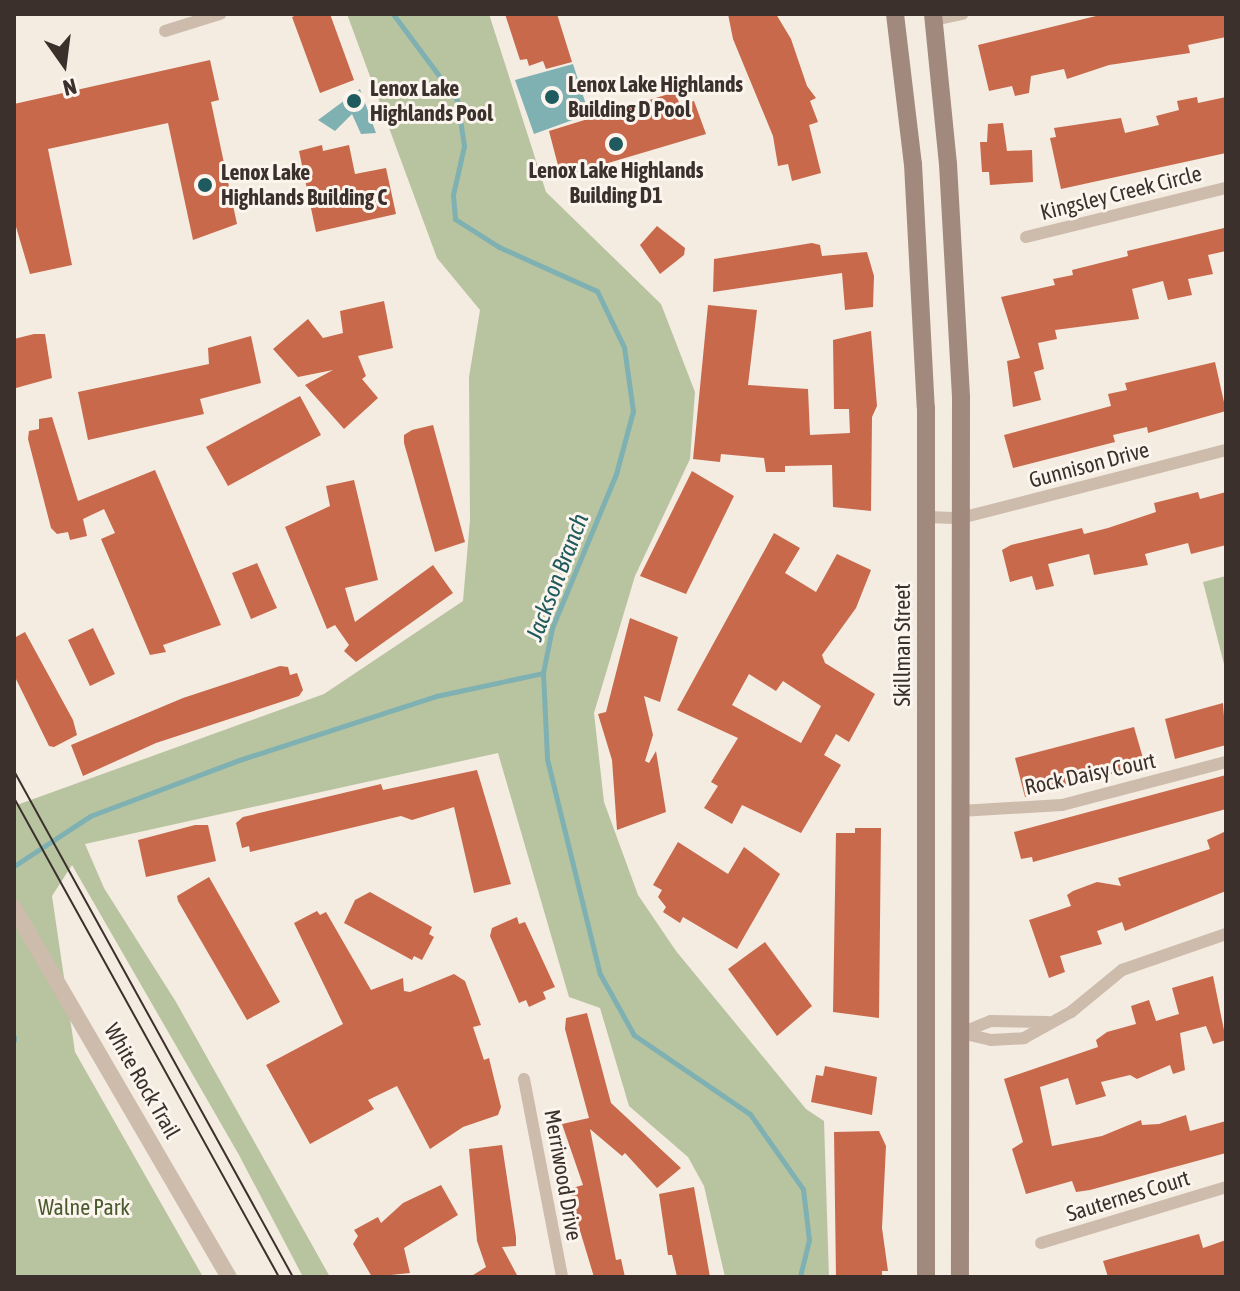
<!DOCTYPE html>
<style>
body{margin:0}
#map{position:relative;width:1240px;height:1291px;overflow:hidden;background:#f4ebe1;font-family:"Asap Condensed",sans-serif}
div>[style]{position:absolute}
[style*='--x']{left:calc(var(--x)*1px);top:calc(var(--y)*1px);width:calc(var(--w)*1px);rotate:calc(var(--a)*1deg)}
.green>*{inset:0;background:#b8c4a0}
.water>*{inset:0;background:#7fb0b2}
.stream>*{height:5px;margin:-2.5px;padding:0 2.5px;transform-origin:2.5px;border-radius:2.5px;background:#7fb0b2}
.building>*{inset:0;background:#c8694b}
.minor>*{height:12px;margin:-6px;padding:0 6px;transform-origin:6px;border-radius:6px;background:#cdbbac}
.tertiary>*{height:16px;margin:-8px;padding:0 8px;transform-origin:8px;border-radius:8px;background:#cdbbac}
.secondary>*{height:18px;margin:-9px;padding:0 9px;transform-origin:9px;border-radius:9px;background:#a18a7d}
.tram>*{height:2px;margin:-1px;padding:0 1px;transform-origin:1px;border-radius:1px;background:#3b302b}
.dots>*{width:22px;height:22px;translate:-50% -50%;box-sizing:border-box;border:4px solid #fbf5ee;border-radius:50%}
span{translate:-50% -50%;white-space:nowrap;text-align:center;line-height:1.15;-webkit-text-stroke:6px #fbf5ee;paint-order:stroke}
.poi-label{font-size:22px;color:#3b302b;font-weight:700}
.left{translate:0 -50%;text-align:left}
.street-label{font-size:22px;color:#3b302b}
.park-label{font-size:22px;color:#4a5a2e}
.water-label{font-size:24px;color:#1f5a5e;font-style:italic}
.frame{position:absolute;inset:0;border:16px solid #3b302b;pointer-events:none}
.north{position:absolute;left:24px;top:24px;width:80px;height:80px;-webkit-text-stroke:6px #fbf5ee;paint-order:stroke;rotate:166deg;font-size:22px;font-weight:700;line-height:32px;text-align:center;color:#3b302b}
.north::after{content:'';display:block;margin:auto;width:28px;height:36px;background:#3b302b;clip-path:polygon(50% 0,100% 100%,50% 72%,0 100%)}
</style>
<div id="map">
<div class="green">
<i style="clip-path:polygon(347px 14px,489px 14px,546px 192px,661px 304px,695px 392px,690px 459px,635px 576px,594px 713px,604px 802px,638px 895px,676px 951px,806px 1109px,824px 1121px,829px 1277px,725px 1277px,704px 1186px,688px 1157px,629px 1106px,600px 1008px,569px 997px,498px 753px,85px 844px,104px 888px,176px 1002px,330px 1277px,303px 1277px,239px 1155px,72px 865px,52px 896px,75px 1052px,203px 1277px,14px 1277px,14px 806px,324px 694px,463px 601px,470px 520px,469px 377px,480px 310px,437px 258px)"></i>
<i style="clip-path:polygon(1226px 576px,1226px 672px,1203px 582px)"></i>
</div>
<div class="water">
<i style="clip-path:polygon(573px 64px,589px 114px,534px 134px,515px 80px)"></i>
<i style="clip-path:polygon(360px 89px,376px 133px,361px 134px,352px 114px,335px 131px,318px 120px)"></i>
</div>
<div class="stream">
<i style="--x:393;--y:14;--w:107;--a:53.3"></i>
<i style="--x:457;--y:100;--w:47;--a:81.3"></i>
<i style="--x:464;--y:146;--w:50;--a:102.7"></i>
<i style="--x:453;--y:195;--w:24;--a:85"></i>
<i style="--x:455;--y:219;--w:52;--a:32.5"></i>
<i style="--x:499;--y:247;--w:107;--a:24.2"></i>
<i style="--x:597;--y:291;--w:62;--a:64.3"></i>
<i style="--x:624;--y:347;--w:65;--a:82"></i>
<i style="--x:633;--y:411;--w:65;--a:105.1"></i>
<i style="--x:616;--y:474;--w:167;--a:112.6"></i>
<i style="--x:552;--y:628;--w:46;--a:101.3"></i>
<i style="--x:543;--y:673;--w:86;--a:87.3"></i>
<i style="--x:547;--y:759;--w:221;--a:76.2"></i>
<i style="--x:600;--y:974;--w:70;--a:60.9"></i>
<i style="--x:634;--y:1035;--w:140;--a:34.3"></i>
<i style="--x:750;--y:1114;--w:92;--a:54.8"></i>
<i style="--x:803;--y:1189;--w:51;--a:83.3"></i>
<i style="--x:809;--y:1240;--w:38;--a:104"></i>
<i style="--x:14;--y:866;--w:91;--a:-33.3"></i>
<i style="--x:90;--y:816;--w:159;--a:-20.6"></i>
<i style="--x:239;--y:760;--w:207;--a:-18"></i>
<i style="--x:436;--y:696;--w:109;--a:-12.1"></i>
<i style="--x:14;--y:1037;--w:3;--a:90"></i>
</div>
<div class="building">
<i style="clip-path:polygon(299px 14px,330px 14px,354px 80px,320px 93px,292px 17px)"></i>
<i style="clip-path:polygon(505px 14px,557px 14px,572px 62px,546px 69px,543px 61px,529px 66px,527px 59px,520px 60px)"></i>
<i style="clip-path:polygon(728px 14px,776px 14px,791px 39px,807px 86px,816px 98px,810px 101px,818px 122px,809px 125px,821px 173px,792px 181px,788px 164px,778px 166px,773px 136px,733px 39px)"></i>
<i style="clip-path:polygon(1104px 14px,1226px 14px,1226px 37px,1188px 45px,1190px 53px,1109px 65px,1067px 79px,1064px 69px,1031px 76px,1029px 93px,1015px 96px,1012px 86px,989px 91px,978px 45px)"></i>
<i style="clip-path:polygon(210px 60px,219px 100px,211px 102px,237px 224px,193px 240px,168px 123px,48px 149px,72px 265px,30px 274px,14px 220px,14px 104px)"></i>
<i style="clip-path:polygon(675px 92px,680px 105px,694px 101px,706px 134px,561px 177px,549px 131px)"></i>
<i style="clip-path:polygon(1197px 97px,1198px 103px,1226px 97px,1226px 153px,1061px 189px,1050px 138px,1056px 137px,1054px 128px,1121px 118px,1125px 133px,1159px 125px,1156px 116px,1179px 110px,1177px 101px)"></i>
<i style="clip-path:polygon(1003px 123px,1007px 151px,1032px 150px,1033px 182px,990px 185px,989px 172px,982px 172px,980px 142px,987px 142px,988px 124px)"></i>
<i style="clip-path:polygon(322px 145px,323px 151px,349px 145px,355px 174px,386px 168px,396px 214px,316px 232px,299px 151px)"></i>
<i style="clip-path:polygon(657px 226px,685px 248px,684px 255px,660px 274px,640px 245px)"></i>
<i style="clip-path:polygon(1224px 228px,1226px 251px,1208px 255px,1213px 274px,1188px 279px,1192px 295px,1168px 300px,1163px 281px,1132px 289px,1139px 319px,1055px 330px,1057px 339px,1038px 343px,1044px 369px,1034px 372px,1041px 400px,1013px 407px,1007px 361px,1020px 358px,1001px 297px,1055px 285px,1053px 279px,1073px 275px,1072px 270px,1128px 256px,1127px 251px)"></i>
<i style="clip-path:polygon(812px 243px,820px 245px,822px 256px,867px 252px,874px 276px,873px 307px,845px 310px,842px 273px,713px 292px,714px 259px)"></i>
<i style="clip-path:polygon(384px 301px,393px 348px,358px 356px,366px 376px,362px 379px,378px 398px,344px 429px,305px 385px,333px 370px,298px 377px,273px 349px,308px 319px,323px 338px,343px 333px,340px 311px)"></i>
<i style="clip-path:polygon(708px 305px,757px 310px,748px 385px,808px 389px,810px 435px,850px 433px,849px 409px,834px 409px,833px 340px,871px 331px,877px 406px,872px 417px,871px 511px,833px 507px,832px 465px,785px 466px,785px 472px,766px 472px,764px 458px,721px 454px,720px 462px,693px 459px)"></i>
<i style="clip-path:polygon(34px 334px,45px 334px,52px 378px,16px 388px,14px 339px)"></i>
<i style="clip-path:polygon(251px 336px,261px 383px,200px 399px,204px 414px,88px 440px,78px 392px,209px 364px,208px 348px)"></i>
<i style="clip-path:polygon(1215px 362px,1226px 411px,1148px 433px,1147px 427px,1113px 435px,1115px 442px,1013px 468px,1004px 435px,1111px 406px,1108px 394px,1127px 390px,1125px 383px)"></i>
<i style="clip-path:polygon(300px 396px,321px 435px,228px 486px,206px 447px)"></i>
<i style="clip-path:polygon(52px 417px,78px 501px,155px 470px,221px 625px,163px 645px,166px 652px,150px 655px,101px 539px,115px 533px,104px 509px,83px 519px,87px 536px,70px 540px,68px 532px,57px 534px,51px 528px,28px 439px,29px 431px,39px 429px,39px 419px)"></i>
<i style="clip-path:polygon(433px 425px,465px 542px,435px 552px,404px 443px,404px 435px,412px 430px)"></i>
<i style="clip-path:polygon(692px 471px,734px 496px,686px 594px,640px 576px)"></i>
<i style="clip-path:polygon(354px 480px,378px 580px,345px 588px,355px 622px,433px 565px,453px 593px,356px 662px,344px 651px,349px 645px,335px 625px,327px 629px,285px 527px,330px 506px,326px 486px)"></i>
<i style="clip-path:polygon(1198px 492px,1200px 499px,1226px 492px,1226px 545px,1191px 554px,1188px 543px,1145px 554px,1148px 565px,1094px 575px,1089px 554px,1048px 564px,1054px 586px,1036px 590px,1032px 576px,1010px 582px,1002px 550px,1011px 545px,1082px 528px,1084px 534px,1108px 528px,1156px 512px,1154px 503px)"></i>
<i style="clip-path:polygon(evenodd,774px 533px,800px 548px,785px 573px,816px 592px,837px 554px,871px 570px,856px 608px,822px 655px,825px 663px,875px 694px,849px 742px,836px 734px,824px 755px,841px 765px,801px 833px,742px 805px,732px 824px,704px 808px,718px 786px,711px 782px,738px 738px,677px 710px,774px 533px,749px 674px,776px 691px,783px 681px,821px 706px,801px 743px,732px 705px,749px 674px)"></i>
<i style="clip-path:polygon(257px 563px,277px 608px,251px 619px,232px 573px)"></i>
<i style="clip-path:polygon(630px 618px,678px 637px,660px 702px,644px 696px,653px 735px,645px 761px,649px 763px,656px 751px,666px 812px,617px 830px,612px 760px,598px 714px,606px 712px)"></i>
<i style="clip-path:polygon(93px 628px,115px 674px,90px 686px,68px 640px)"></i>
<i style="clip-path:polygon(25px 632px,73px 720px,77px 735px,54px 747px,49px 746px,14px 675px,14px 638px)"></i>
<i style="clip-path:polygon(280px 666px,288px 667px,290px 675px,297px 673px,303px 690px,299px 696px,156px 743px,83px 776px,71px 745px,183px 698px)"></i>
<i style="clip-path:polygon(1223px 703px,1226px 745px,1175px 759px,1165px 719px)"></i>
<i style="clip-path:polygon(1134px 727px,1145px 765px,1025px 797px,1015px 758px)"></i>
<i style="clip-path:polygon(477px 770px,511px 884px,474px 893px,454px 807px,412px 820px,401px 816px,250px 852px,249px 846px,242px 848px,236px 823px,243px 817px,381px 784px,383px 790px)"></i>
<i style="clip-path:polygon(1226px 775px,1226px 809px,1033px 862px,1032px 857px,1021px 859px,1014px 832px)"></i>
<i style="clip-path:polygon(195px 825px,208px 825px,216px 861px,146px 877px,138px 840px)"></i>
<i style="clip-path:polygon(855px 828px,881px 828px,879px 1018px,833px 1012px,836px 833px,855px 833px)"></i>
<i style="clip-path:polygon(1226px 831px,1226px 891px,1125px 931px,1122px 922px,1097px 931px,1102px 944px,1060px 956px,1065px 972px,1049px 978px,1029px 920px,1071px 906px,1067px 895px,1073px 891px,1097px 882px,1121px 886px,1118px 878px,1210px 849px,1207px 840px)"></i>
<i style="clip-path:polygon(678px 842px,728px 874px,744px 847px,780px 874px,737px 949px,683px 917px,680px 923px,663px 912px,666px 907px,658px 897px,662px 890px,653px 885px)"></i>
<i style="clip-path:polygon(209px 877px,280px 1002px,247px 1020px,178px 901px,177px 896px)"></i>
<i style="clip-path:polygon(370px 892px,432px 927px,429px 934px,434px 937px,422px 960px,414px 956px,412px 960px,344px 923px,355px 900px)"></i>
<i style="clip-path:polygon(317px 911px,320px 915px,326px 912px,371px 990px,403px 978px,404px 991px,410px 992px,454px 974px,465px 981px,481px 1025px,473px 1027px,484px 1060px,489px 1058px,501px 1107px,498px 1115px,463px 1127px,430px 1149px,397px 1086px,368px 1100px,374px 1109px,310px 1144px,266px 1065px,343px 1024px,294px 923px)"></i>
<i style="clip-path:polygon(517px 917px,519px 924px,525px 922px,555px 987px,543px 992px,546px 999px,529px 1007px,526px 1000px,519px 1003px,490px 936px,492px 928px)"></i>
<i style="clip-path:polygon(765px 942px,812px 1006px,777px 1036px,728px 969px)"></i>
<i style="clip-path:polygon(1213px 976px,1226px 1040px,1213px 1044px,1206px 1026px,1180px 1033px,1185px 1070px,1173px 1074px,1170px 1065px,1137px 1079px,1130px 1075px,1101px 1082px,1106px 1096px,1076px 1105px,1068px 1078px,1040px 1087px,1052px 1146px,1102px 1136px,1141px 1120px,1142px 1125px,1159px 1124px,1186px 1115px,1190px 1131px,1226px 1121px,1226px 1153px,1090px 1190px,1076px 1192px,1072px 1181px,1026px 1194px,1012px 1149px,1023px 1142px,1004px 1079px,1098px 1047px,1096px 1040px,1107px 1032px,1136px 1024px,1131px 1006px,1149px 1000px,1156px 1021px,1179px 1014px,1172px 988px)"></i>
<i style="clip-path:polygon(587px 1013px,611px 1103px,681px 1168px,657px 1188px,625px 1153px,622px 1156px,590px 1129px,616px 1260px,621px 1259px,625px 1277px,594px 1277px,571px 1201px,572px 1188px,583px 1185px,562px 1124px,589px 1118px,565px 1029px,566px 1018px)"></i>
<i style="clip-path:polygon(825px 1066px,877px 1077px,872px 1115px,811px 1102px,816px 1075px,823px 1076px)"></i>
<i style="clip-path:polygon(879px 1131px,886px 1146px,882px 1228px,888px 1271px,882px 1271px,882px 1277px,836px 1277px,834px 1132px)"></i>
<i style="clip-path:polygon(502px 1145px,516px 1237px,516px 1246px,502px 1247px,518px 1277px,470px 1277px,486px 1267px,477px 1241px,469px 1149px)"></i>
<i style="clip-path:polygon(441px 1185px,458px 1215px,404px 1248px,410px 1273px,372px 1277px,353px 1244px,358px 1236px,354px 1230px,378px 1217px,381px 1223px,403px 1203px)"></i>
<i style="clip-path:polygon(694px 1187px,710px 1277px,677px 1277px,672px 1255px,668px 1255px,659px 1194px)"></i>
<i style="clip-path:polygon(1199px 1234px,1203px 1248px,1226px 1240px,1226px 1277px,1108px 1277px,1103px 1261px)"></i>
</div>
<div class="minor">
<i style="--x:934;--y:20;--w:29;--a:-12"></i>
<i style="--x:165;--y:31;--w:58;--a:-17.2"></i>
<i style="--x:1026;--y:237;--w:206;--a:-13.8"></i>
<i style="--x:927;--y:517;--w:34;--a:2"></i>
<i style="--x:961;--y:518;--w:274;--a:-14.4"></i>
<i style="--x:960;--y:811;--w:102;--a:-3.4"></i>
<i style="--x:1062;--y:805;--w:170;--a:-14.7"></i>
<i style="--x:961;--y:1033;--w:31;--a:13"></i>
<i style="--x:991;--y:1040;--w:33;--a:-3"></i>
<i style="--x:1024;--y:1038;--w:54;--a:-29"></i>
<i style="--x:1071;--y:1012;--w:66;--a:-39.5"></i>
<i style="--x:1122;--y:970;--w:110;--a:-19.1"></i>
<i style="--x:961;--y:1033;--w:32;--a:-22"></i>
<i style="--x:991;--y:1021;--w:57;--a:1"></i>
<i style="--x:524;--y:1079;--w:202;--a:79.1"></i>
<i style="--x:1041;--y:1243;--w:193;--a:-16.8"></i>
</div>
<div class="tertiary">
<i style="--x:14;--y:908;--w:427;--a:59.8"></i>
</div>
<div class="secondary">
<i style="--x:895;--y:14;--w:151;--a:83.2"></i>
<i style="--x:913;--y:164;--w:244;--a:87"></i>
<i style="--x:926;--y:408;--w:869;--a:90"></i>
<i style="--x:933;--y:14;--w:151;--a:84.3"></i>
<i style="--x:948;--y:164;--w:234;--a:86.8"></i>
<i style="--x:961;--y:398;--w:879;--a:90.07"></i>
</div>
<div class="tram">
<i style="--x:14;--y:771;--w:578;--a:61.13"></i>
<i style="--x:14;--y:798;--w:547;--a:61.05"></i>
</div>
<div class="dots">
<i style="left:552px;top:97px;background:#1f5a5e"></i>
<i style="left:354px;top:101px;background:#1f5a5e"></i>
<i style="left:616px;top:144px;background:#1f5a5e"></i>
<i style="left:205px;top:185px;background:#1f5a5e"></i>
</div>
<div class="poi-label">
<span class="left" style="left:568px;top:97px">Lenox Lake Highlands<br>Building D Pool</span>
<span class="left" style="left:370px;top:101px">Lenox Lake<br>Highlands Pool</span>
<span style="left:616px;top:183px">Lenox Lake Highlands<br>Building D1</span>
<span class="left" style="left:221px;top:185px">Lenox Lake<br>Highlands Building C</span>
</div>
<div class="street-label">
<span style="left:1121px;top:193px;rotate:-14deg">Kingsley Creek Circle</span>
<span style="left:1089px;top:465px;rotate:-15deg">Gunnison Drive</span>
<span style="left:903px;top:645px;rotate:-90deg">Skillman Street</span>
<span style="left:1090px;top:774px;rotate:-12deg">Rock Daisy Court</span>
<span style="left:142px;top:1081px;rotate:60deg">White Rock Trail</span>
<span style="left:563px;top:1175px;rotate:80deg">Merriwood Drive</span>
<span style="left:1128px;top:1196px;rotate:-17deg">Sauternes Court</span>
</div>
<div class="park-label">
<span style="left:84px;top:1208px">Walne Park</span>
</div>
<div class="water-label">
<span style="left:557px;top:577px;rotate:-69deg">Jackson Branch</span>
</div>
<div class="frame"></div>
<div class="north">N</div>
</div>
